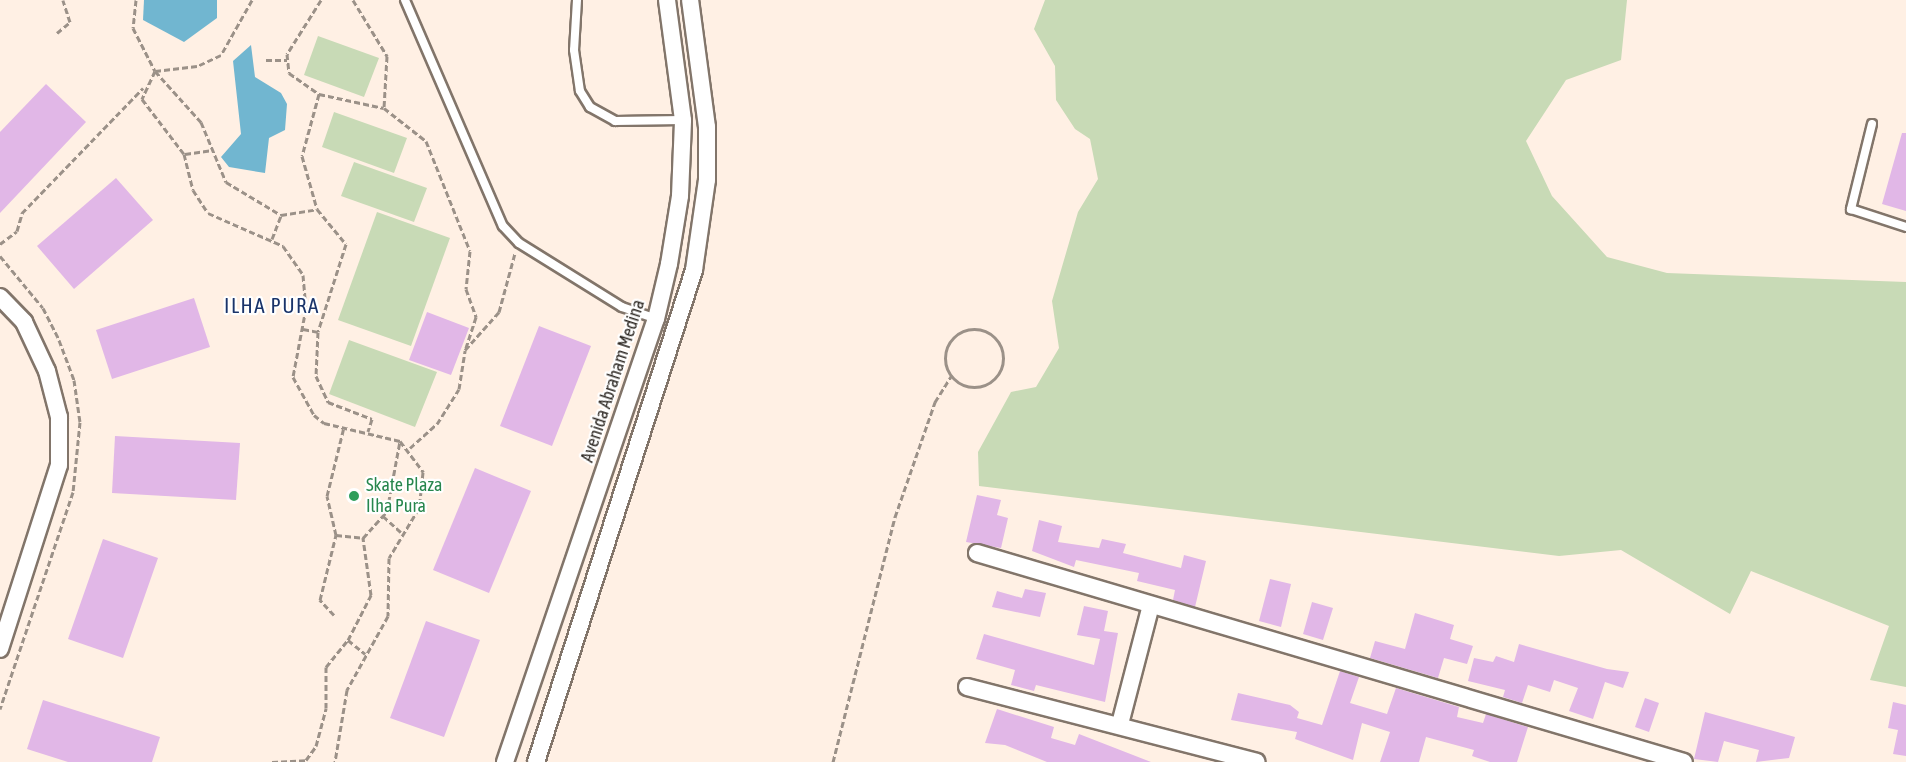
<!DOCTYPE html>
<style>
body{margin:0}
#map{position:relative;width:1906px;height:762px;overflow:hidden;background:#fff0e4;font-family:"Asap Condensed",sans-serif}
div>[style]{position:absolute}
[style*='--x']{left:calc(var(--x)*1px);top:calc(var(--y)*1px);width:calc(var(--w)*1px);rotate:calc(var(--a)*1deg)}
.green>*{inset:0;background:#c8dab6}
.water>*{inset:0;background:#71b6d0}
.building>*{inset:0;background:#e1b7e7}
.path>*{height:3px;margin-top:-1.5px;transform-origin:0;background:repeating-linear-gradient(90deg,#9b9188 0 6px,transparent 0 9px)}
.path>.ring{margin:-1.5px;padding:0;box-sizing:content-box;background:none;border:3px solid #9b9188;border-radius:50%}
.roads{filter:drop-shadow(2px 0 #82756a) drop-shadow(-2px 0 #82756a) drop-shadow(0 2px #82756a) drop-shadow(0 -2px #82756a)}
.service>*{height:8px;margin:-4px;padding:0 4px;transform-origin:4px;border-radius:4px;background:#fff}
.minor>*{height:16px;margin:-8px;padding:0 8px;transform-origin:8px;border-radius:8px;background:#fff}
.dots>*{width:16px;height:16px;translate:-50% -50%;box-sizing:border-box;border:3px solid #fff;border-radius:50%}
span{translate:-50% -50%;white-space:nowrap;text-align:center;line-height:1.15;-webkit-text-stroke:4.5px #fff;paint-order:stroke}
.street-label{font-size:18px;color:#2d2823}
.leisure-label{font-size:18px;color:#27864d}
.left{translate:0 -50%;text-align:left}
.quarter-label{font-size:21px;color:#1a346a;letter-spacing:1.5px}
</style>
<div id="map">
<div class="green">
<i style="clip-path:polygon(1045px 0,1627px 0,1621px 60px,1566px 80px,1526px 141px,1552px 196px,1607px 257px,1667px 273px,1906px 282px,1906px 687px,1870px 680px,1889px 626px,1751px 571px,1730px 614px,1621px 550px,1559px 556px,979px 486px,978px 452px,1011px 392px,1036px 387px,1059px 348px,1052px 301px,1078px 212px,1098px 179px,1090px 139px,1075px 129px,1056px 100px,1055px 66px,1034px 29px)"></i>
<i style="clip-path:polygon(318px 36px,379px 58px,364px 97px,304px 75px)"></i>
<i style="clip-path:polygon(334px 112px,407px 138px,394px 173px,322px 147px)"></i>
<i style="clip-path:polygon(354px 162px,427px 188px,414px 222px,341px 196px)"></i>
<i style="clip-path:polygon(377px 212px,450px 238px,411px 346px,338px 320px)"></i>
<i style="clip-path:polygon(349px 340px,437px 372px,415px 427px,329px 394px)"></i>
</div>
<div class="water">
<i style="clip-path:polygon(144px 0,217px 0,217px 18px,184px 42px,143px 20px)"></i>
<i style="clip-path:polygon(251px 45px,255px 77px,281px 93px,287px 104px,285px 130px,269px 138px,265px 173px,229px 167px,221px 157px,241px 134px,233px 61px)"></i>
</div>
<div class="building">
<i style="clip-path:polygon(46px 84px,86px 122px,0 213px,0 132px)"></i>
<i style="clip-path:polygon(1902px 133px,1906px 133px,1906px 211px,1882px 204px)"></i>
<i style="clip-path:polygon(116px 178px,153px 220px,74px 289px,37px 246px)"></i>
<i style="clip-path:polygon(194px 298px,210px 347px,112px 379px,96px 330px)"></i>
<i style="clip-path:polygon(427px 312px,469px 328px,451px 375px,409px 360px)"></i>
<i style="clip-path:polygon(539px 326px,591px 346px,552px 446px,500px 426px)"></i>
<i style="clip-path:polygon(115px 436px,240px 443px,236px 500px,112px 493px)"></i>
<i style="clip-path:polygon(475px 468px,531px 491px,489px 593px,433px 570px)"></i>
<i style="clip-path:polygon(977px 495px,1001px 500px,997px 515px,1008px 518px,1001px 548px,966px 542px)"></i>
<i style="clip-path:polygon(1039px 520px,1062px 526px,1058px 542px,1099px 548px,1102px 539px,1126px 544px,1123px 553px,1181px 568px,1184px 555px,1206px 561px,1195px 607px,1173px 600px,1175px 590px,1137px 581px,1139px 573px,1076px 560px,1074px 567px,1032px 551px)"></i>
<i style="clip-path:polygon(103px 539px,158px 558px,123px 658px,68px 639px)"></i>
<i style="clip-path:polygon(1270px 579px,1291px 584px,1281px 627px,1259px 621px)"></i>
<i style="clip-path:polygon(1025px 589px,1046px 593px,1040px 617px,992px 607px,997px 591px,1022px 598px)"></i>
<i style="clip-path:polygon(1312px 602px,1333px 608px,1323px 640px,1303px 634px)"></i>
<i style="clip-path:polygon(1084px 606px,1108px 611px,1104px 631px,1118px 633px,1105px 702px,1036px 685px,1034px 691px,1011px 685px,1015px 670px,976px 659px,984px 634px,1094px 665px,1100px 639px,1077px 635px)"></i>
<i style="clip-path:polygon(1415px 613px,1454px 625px,1450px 639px,1473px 646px,1467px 664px,1444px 658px,1438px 678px,1370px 658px,1375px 641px,1405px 649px)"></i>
<i style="clip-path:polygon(426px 621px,480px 640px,444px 737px,390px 718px)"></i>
<i style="clip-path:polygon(1519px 644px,1607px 669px,1629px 672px,1623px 688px,1605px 682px,1593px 719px,1569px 711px,1578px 688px,1554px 680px,1550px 692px,1528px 685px,1522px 703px,1503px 697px,1505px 690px,1468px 681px,1474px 658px,1493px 662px,1496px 656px,1514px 662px)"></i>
<i style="clip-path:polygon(1340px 671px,1359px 677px,1350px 703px,1387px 714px,1396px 688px,1459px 707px,1457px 717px,1483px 723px,1486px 714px,1528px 727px,1517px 762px,1490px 762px,1472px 756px,1474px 750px,1426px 737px,1419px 762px,1380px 762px,1390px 732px,1362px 723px,1353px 760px,1295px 739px,1297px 732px,1231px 720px,1238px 693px,1290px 705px,1299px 712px,1297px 718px,1322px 725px)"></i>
<i style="clip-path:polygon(1645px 698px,1659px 703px,1649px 732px,1635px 727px)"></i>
<i style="clip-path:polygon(43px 700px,160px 737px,152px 762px,68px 762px,27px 749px)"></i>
<i style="clip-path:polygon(1893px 702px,1906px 705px,1906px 756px,1893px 754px,1898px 730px,1888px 728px)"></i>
<i style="clip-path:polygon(997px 709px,1054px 727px,1051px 738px,1075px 745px,1079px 734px,1151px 762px,1047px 762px,1005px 745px,985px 743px)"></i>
<i style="clip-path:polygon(1705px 712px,1795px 737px,1789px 758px,1756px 762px,1759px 750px,1724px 741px,1718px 762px,1694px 759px)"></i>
</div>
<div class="path">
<i style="--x:136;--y:0;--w:28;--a:96"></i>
<i style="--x:133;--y:28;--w:48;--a:62.9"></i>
<i style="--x:155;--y:71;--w:69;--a:48"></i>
<i style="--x:201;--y:122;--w:65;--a:67.4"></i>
<i style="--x:226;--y:182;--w:64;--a:31"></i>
<i style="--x:252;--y:0;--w:63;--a:119.4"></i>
<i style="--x:221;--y:55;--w:26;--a:155"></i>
<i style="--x:197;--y:66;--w:42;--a:173.2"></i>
<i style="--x:155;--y:71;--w:31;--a:115"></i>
<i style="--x:142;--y:99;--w:69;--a:52.6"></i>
<i style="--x:184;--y:154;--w:37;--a:76"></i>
<i style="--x:193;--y:190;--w:27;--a:57"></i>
<i style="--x:208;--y:213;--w:82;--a:23.7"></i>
<i style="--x:283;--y:246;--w:35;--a:55"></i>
<i style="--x:303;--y:275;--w:33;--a:85"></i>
<i style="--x:306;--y:308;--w:70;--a:100.7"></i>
<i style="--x:293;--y:377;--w:43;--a:61.1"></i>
<i style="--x:314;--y:415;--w:13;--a:39"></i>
<i style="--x:324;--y:423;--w:78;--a:13.3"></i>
<i style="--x:400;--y:441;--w:39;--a:53"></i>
<i style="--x:423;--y:472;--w:36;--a:96"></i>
<i style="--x:419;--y:508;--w:58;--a:121"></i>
<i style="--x:389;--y:558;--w:58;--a:91"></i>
<i style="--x:388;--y:616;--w:85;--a:119"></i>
<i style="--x:347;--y:690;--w:73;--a:99.5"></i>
<i style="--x:321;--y:0;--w:64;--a:122.2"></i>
<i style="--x:287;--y:54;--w:19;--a:84"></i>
<i style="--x:289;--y:73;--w:37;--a:35"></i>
<i style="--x:319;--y:94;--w:66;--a:12.2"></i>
<i style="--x:353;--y:0;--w:66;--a:58.7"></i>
<i style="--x:387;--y:56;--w:52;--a:93.3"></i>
<i style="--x:384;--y:108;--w:53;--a:38.2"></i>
<i style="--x:426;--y:141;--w:118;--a:68.2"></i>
<i style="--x:470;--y:251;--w:38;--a:96"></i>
<i style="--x:466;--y:289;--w:30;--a:70"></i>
<i style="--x:476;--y:317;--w:35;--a:108"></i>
<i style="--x:57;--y:33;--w:17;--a:-40"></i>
<i style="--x:70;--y:22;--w:23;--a:-108"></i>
<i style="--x:266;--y:60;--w:21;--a:0"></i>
<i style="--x:319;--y:94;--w:64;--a:105.3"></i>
<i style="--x:302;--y:156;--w:55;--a:74.2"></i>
<i style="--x:317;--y:209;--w:45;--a:50.4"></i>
<i style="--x:346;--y:244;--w:92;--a:107.7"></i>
<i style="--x:318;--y:332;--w:44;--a:92.6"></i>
<i style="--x:316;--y:376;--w:29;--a:65"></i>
<i style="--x:328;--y:402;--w:47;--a:21.1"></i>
<i style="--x:372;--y:419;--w:13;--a:108"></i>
<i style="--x:185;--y:154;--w:28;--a:-8"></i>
<i style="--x:272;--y:239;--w:26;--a:-69"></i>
<i style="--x:281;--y:215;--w:36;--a:-9"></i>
<i style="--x:0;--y:244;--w:21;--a:-37"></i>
<i style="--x:17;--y:231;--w:19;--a:-74"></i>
<i style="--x:22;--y:213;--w:174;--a:-45.9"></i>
<i style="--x:0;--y:256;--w:67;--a:50.4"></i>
<i style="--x:43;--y:308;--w:36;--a:63"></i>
<i style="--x:59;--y:340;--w:43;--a:69.4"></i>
<i style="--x:74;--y:380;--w:42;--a:81.9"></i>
<i style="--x:80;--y:422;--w:70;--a:95.7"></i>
<i style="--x:73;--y:492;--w:229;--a:108.6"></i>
<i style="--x:303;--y:329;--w:15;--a:11"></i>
<i class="ring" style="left:945px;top:329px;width:55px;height:55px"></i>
<i style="--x:410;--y:448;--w:36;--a:-42"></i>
<i style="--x:437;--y:424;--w:41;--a:-57.8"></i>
<i style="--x:459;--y:389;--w:39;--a:-81"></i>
<i style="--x:465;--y:350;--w:51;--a:-48.2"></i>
<i style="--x:499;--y:312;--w:61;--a:-74.8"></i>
<i style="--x:383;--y:516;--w:24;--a:42"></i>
<i style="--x:336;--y:535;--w:27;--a:6"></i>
<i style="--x:334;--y:615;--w:21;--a:-133"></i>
<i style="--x:320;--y:600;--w:67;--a:-76.2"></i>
<i style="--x:336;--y:535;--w:40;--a:-103"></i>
<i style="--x:327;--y:496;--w:71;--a:-76.2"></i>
<i style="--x:348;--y:640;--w:22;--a:39"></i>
<i style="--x:272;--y:762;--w:34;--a:-3"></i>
<i style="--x:306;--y:760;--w:17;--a:-54"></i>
<i style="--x:316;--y:746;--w:39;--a:-75"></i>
<i style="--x:326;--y:708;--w:41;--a:-90"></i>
<i style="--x:326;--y:667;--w:35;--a:-51"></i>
<i style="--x:348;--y:640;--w:51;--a:-62.9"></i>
<i style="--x:371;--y:595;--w:58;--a:-98"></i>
<i style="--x:363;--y:538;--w:36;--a:-48"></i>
<i style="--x:387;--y:511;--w:71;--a:-79.5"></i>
<i style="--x:833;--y:762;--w:253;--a:-75.8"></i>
<i style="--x:895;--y:517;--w:122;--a:-70.8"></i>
<i style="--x:935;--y:402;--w:31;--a:-58"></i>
</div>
<div class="roads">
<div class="service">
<i style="--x:405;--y:0;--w:246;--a:66.6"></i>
<i style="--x:503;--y:226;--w:23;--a:47"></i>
<i style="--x:519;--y:243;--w:121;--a:31.9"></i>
<i style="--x:622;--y:307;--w:36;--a:19"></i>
<i style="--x:577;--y:0;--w:50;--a:93.4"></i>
<i style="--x:574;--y:50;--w:41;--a:81.7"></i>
<i style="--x:580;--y:91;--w:19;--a:58"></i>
<i style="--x:590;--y:107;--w:29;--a:29"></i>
<i style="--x:615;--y:121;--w:68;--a:-0.8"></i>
<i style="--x:1872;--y:124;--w:88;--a:103.9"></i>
<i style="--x:1851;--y:209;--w:58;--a:18.1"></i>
</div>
<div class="minor">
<i style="--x:0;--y:297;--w:35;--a:46"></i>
<i style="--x:24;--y:322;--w:54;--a:64.9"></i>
<i style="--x:47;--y:371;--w:48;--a:75.4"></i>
<i style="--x:59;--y:417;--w:48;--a:90"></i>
<i style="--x:59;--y:465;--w:193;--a:107.8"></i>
<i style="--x:977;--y:553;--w:737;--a:16.47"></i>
<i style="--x:967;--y:687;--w:299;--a:14.5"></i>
<i style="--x:1120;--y:724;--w:123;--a:-75.4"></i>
<i style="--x:505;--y:762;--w:468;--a:-71.2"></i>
<i style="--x:656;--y:319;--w:57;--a:-76.7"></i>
<i style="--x:669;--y:264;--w:69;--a:-80.8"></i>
<i style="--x:680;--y:196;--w:76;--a:-87.7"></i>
<i style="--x:683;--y:120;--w:121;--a:-97.6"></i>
<i style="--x:536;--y:762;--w:517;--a:-72.2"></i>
<i style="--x:694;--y:270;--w:91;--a:-81.8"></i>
<i style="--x:707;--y:180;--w:53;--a:-90"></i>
<i style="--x:707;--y:127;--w:128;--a:-97.6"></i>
</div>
</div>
<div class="dots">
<i style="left:354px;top:496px;background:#2e9e5b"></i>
</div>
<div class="street-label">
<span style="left:613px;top:381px;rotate:-72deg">Avenida Abraham Medina</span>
</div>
<div class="leisure-label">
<span class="left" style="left:366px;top:496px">Skate Plaza<br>Ilha Pura</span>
</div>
<div class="quarter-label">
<span style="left:272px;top:305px">ILHA PURA</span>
</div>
</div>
